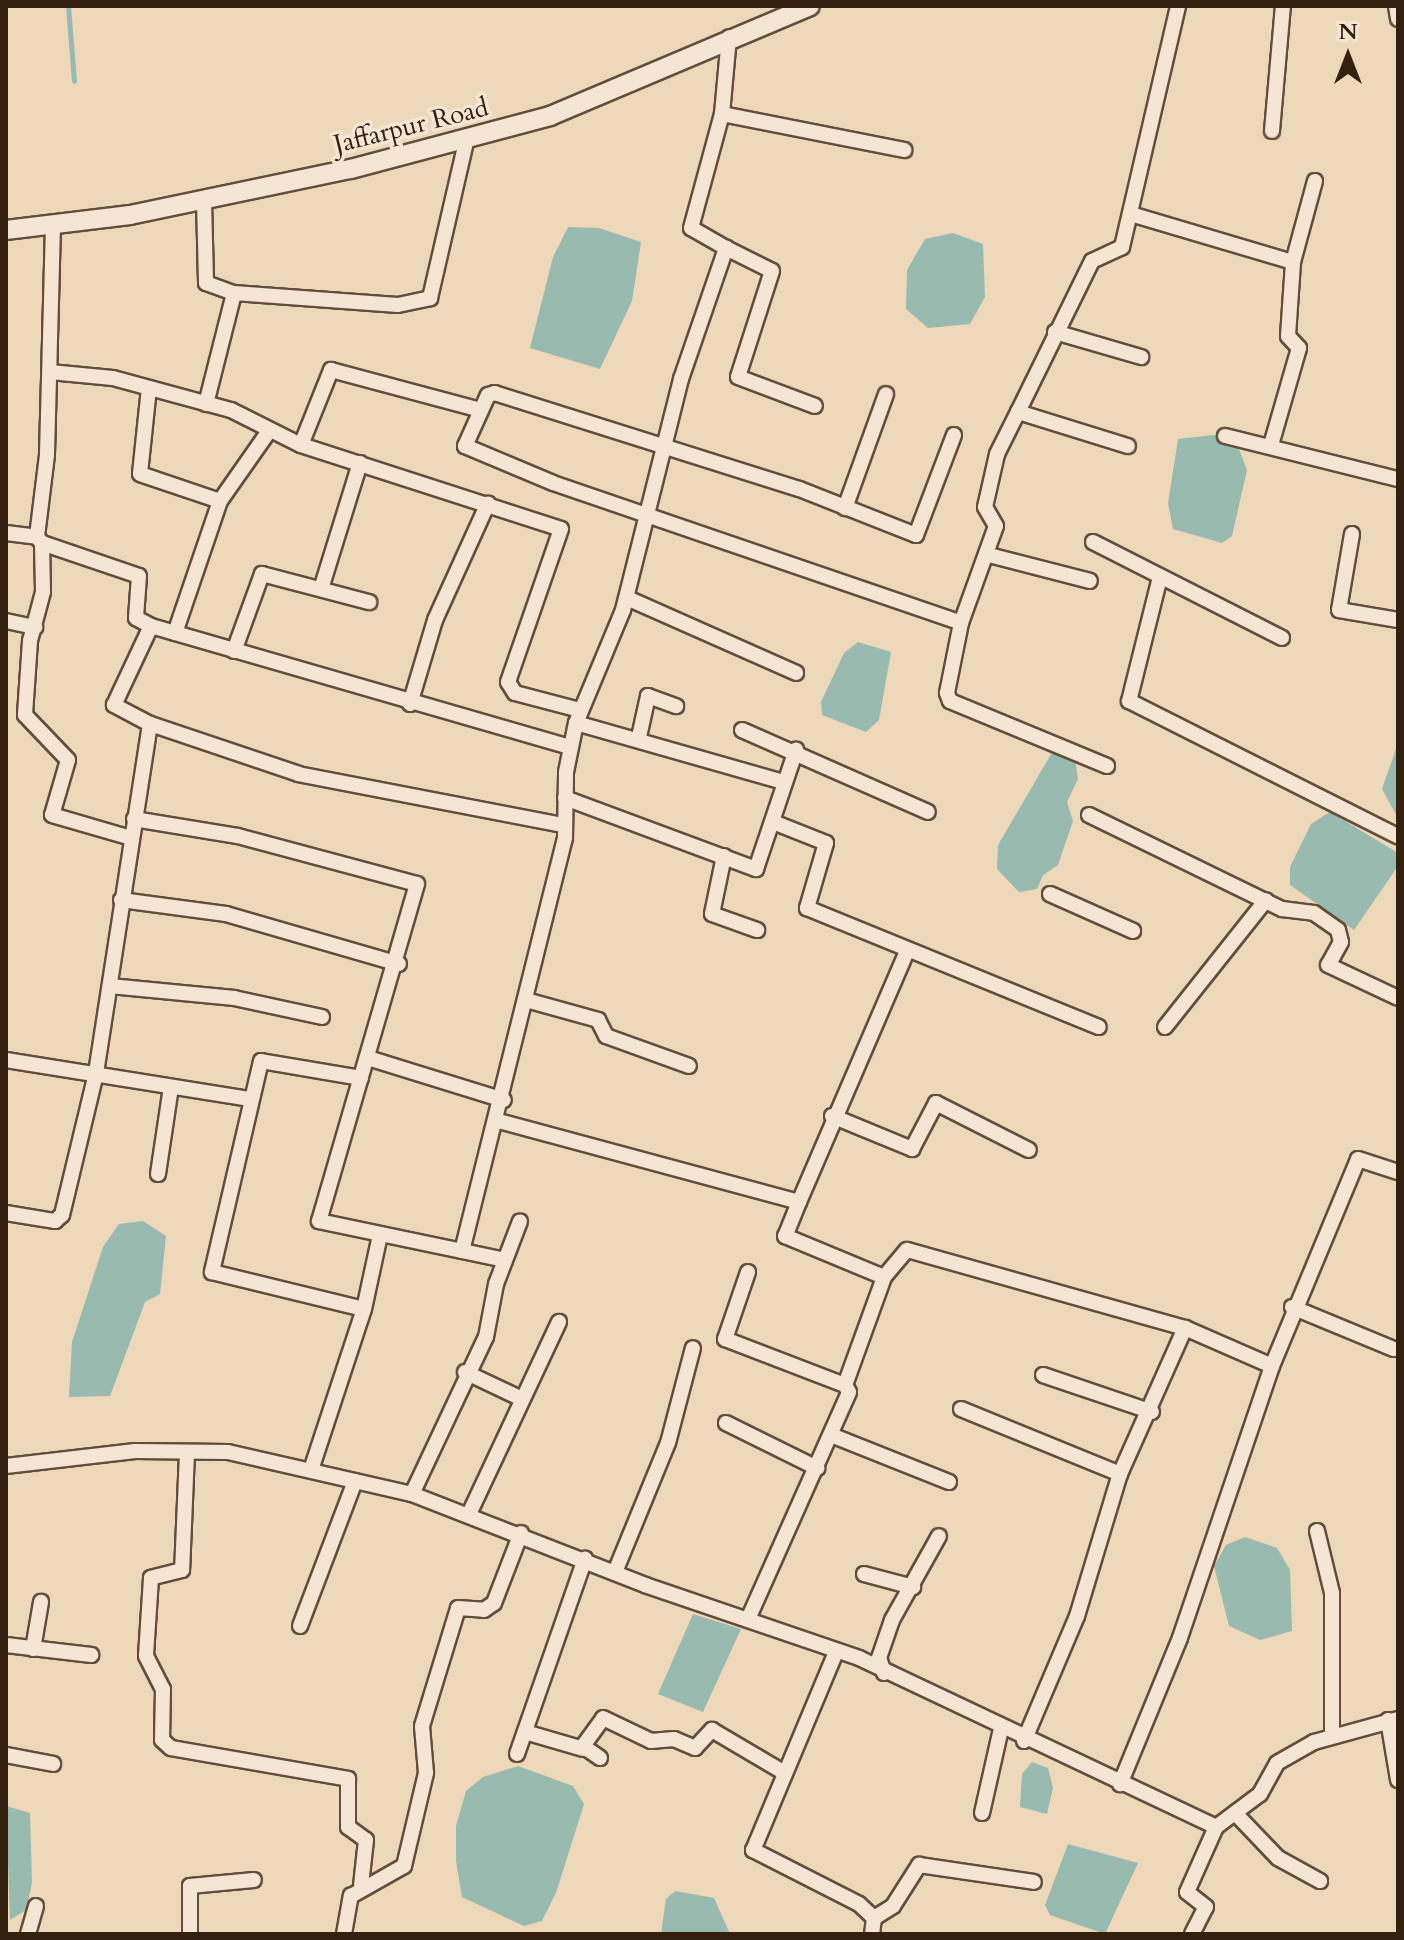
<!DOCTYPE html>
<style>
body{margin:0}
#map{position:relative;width:1404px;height:1940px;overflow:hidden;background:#eed8ba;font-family:Cardo,serif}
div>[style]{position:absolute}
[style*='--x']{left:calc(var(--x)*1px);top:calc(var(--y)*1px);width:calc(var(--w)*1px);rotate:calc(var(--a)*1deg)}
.water>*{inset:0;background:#99baaf}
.stream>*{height:5px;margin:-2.5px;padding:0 2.5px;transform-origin:2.5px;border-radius:2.5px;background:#99baaf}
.roads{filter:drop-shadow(2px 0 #624e3a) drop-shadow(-2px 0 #624e3a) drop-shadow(0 2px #624e3a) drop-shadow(0 -2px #624e3a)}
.minor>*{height:14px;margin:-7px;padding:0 7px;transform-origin:7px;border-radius:7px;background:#f4e6d2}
.tertiary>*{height:18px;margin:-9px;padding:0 9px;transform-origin:9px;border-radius:9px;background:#f4e6d2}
span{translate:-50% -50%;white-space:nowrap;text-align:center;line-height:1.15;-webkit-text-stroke:7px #f4e6d2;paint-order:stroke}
.street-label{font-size:26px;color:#34200f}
.frame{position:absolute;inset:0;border:8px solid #34200f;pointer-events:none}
.north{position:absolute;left:1308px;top:16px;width:80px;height:80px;-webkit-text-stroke:6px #f4e6d2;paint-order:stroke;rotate:0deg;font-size:22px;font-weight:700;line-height:32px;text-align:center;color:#34200f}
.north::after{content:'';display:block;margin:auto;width:28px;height:36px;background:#34200f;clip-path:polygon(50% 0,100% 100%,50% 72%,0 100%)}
</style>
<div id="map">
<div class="water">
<i style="clip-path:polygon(568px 227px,599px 228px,641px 242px,632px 301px,600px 369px,530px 348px,553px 257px)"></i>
<i style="clip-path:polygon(953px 233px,983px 244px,985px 297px,970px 324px,928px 328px,906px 309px,907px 270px,925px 239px)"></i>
<i style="clip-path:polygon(1214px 435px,1237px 444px,1247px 470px,1232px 536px,1222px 543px,1173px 529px,1168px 503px,1178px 439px)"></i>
<i style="clip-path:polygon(858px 642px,891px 652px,879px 720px,866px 732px,822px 715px,821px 702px,844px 653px)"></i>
<i style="clip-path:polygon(1398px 743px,1398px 818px,1382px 789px)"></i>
<i style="clip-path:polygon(1053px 751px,1075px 759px,1078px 779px,1067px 802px,1073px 821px,1058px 865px,1043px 875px,1037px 889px,1019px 892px,997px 869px,998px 845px)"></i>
<i style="clip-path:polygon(1330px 812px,1398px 853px,1398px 866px,1354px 930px,1290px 885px,1290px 867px,1311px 824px)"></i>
<i style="clip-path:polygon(143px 1221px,166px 1236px,160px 1294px,145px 1302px,110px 1396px,69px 1397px,72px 1342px,103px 1247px,119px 1224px)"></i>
<i style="clip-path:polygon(1245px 1537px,1277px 1548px,1290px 1570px,1292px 1631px,1260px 1640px,1229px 1626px,1214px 1566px,1226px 1545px)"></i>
<i style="clip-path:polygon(693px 1614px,741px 1629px,703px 1712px,658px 1694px)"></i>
<i style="clip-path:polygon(1032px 1762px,1048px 1768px,1053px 1788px,1047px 1814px,1020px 1807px,1022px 1774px)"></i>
<i style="clip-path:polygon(518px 1766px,573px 1786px,584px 1804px,556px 1893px,542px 1921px,524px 1926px,462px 1897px,456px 1861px,456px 1826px,466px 1791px,483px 1777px)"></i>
<i style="clip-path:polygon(6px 1806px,30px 1813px,32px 1883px,26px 1910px,10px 1920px)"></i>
<i style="clip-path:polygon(1068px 1844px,1138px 1863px,1105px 1934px,1050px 1915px,1045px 1905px)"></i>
<i style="clip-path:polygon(675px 1891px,714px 1898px,730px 1934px,661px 1934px,666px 1899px)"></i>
</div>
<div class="stream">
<i style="--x:68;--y:6;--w:75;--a:85.4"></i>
</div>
<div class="roads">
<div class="minor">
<i style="--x:1396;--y:6;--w:13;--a:81"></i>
<i style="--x:722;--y:114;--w:186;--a:11.2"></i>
<i style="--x:1272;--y:131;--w:125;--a:-85"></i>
<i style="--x:204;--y:200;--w:83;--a:88.6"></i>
<i style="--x:206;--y:283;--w:30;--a:20"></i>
<i style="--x:1134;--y:215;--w:166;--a:16.5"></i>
<i style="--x:53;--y:225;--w:230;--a:91.5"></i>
<i style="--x:47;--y:455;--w:83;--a:97"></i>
<i style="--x:37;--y:537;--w:8;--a:50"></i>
<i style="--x:42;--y:543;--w:49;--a:88.8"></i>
<i style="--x:43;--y:592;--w:51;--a:104.9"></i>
<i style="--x:30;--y:641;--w:74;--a:93.9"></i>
<i style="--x:25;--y:715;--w:62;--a:46.3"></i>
<i style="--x:68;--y:760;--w:57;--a:106.2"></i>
<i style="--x:52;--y:815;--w:82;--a:16.2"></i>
<i style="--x:726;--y:248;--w:51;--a:26.6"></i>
<i style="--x:772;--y:271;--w:111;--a:107.8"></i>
<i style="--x:738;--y:377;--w:82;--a:20.6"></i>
<i style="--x:1055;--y:332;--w:90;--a:16.2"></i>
<i style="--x:50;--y:372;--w:63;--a:5.4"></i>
<i style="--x:113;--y:378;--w:122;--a:15.2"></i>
<i style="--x:231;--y:410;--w:78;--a:26.6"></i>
<i style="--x:301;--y:445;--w:273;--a:17.9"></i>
<i style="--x:561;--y:529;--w:162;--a:109.1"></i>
<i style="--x:508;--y:682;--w:13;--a:58"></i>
<i style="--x:515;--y:693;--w:67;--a:14.7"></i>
<i style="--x:149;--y:388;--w:86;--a:96"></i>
<i style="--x:140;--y:474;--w:84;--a:18.6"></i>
<i style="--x:206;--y:404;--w:114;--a:-75.8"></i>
<i style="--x:234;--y:293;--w:164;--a:4.2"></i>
<i style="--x:398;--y:305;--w:33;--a:-12"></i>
<i style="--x:430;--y:298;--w:164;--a:-77"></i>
<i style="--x:1018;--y:412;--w:168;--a:-63.9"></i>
<i style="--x:1092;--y:261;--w:33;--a:-25"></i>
<i style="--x:1122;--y:247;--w:247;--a:-76.9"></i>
<i style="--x:954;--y:435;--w:107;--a:110.8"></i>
<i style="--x:916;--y:535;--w:126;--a:-158.5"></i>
<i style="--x:799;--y:489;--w:319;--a:-162.5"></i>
<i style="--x:495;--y:393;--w:7;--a:164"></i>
<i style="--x:488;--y:395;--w:56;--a:114.3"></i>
<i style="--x:465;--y:446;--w:95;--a:22.8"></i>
<i style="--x:553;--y:483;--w:431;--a:18.9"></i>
<i style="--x:1225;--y:436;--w:178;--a:14"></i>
<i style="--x:301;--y:445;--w:81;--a:-68.2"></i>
<i style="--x:331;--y:370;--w:154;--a:15"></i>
<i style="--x:1271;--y:445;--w:101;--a:-73.9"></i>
<i style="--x:1299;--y:348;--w:16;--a:-133"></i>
<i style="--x:1288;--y:336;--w:74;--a:-86.1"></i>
<i style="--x:1293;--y:262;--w:84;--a:-74.8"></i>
<i style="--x:845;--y:508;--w:121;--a:-70.2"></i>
<i style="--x:6;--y:533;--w:31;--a:7"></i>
<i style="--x:1352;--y:534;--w:77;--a:99.7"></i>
<i style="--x:1339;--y:610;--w:60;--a:9.6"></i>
<i style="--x:1093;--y:542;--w:212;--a:26.9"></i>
<i style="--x:42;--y:543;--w:102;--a:18.8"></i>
<i style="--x:139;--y:576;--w:42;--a:94.1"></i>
<i style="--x:136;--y:618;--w:17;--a:28"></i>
<i style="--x:989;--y:555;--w:104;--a:14.4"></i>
<i style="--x:1160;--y:577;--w:128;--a:104"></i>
<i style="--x:1129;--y:701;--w:301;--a:26.7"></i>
<i style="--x:321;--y:589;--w:132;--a:-72.8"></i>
<i style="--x:627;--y:598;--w:185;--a:23.9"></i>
<i style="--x:6;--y:621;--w:30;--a:12"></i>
<i style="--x:175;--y:633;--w:139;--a:-71.2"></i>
<i style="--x:220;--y:501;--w:85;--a:-55"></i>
<i style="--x:234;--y:651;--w:82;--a:-70"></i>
<i style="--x:262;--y:574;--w:111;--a:14.7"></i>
<i style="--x:410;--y:704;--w:88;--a:-73.4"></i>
<i style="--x:435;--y:620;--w:128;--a:-65.6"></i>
<i style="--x:576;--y:723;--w:212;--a:15.9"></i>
<i style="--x:742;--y:730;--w:203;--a:23.8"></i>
<i style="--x:639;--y:737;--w:42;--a:-77.6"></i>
<i style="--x:648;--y:696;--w:30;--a:20"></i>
<i style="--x:1107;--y:766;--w:170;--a:-157.5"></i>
<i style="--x:950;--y:701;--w:9;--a:-111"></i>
<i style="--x:947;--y:693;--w:71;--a:-78.7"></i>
<i style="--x:961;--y:623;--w:103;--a:-70.2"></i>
<i style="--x:996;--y:526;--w:22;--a:-120"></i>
<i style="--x:985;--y:507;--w:54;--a:-77.2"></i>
<i style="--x:997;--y:454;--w:47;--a:-63.4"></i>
<i style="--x:1018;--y:412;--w:115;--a:17.2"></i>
<i style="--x:565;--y:798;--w:204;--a:20.4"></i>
<i style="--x:756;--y:869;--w:126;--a:-71.4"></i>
<i style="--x:1089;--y:815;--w:215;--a:26"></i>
<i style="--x:1282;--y:909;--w:32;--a:7"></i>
<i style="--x:1314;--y:913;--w:29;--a:35"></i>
<i style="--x:1338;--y:930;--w:12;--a:76"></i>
<i style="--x:1341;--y:942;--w:26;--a:119"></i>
<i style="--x:1328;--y:965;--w:77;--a:25.2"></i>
<i style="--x:134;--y:819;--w:105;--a:9.3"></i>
<i style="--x:238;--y:836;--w:185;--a:15"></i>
<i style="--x:417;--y:884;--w:351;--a:106.2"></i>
<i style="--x:319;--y:1221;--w:190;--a:11.8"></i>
<i style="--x:773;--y:822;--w:57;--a:21.6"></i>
<i style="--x:826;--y:843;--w:68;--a:106.3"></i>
<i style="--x:807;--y:908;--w:315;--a:22.2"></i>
<i style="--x:563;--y:825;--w:269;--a:-169.1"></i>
<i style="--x:299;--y:774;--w:157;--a:-161.4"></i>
<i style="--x:150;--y:724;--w:41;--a:-152.2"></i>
<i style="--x:114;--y:705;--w:87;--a:-64.9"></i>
<i style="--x:151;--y:626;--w:436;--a:16.1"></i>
<i style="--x:724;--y:856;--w:59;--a:101.7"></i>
<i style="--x:712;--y:914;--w:48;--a:19.6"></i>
<i style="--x:1050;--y:894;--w:91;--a:24"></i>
<i style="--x:121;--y:900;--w:106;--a:7.6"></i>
<i style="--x:226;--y:914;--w:180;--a:16.1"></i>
<i style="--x:110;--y:986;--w:125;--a:5.5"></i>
<i style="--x:234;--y:998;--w:90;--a:12.2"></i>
<i style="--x:526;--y:1000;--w:75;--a:15.5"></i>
<i style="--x:598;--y:1020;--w:18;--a:63"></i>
<i style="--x:606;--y:1036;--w:88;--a:19.9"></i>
<i style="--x:1165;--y:1027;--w:162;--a:-51.5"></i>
<i style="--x:368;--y:1058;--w:142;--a:17.2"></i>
<i style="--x:6;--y:1060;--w:246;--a:9.1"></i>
<i style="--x:361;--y:1078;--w:101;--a:-170.4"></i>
<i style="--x:261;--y:1061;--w:217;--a:103.1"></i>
<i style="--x:212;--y:1272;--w:156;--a:13.7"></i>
<i style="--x:832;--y:1116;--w:87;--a:22.4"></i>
<i style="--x:912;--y:1149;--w:52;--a:-62.4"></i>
<i style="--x:936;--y:1103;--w:104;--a:26.8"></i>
<i style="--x:495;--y:1120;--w:315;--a:15.1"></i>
<i style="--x:799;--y:1202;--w:37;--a:112"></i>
<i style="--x:785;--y:1236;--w:107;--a:22.5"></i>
<i style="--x:158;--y:1174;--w:88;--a:-81.5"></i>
<i style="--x:799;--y:1202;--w:273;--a:-66.7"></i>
<i style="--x:6;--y:1213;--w:50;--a:9.3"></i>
<i style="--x:55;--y:1221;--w:9;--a:-41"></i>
<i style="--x:62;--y:1215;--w:146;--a:-76.5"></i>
<i style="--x:96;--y:1073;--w:353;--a:-81.2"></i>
<i style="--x:462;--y:1251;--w:426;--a:-76"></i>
<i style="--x:565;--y:838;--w:66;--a:-89.1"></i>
<i style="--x:566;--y:772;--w:50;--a:-78.5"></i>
<i style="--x:576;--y:723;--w:122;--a:-67.4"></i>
<i style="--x:623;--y:610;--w:238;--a:-75.9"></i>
<i style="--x:681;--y:379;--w:139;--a:-71"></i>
<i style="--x:726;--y:248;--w:40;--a:-150.3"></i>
<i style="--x:691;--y:228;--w:118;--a:-74.8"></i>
<i style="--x:722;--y:114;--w:77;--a:-84.8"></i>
<i style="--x:748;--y:1272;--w:71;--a:108.9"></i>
<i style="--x:725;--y:1339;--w:129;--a:21"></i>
<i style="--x:1292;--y:1307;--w:110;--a:22.4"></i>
<i style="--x:1272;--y:1366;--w:224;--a:-67.4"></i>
<i style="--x:1358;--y:1159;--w:42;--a:18"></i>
<i style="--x:465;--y:1372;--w:61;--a:25.3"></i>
<i style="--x:1043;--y:1375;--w:115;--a:18.7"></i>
<i style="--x:961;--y:1409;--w:172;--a:22.2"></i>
<i style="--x:726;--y:1423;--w:102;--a:26.3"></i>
<i style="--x:831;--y:1435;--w:127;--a:21.7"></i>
<i style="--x:187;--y:1453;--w:117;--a:92.4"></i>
<i style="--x:182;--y:1570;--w:32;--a:166"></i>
<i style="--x:151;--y:1578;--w:78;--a:93.7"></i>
<i style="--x:146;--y:1656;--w:37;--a:63"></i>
<i style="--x:163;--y:1689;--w:51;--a:91.1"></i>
<i style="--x:162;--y:1740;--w:12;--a:42"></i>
<i style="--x:171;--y:1748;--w:180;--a:9.9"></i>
<i style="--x:348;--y:1779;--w:48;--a:90"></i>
<i style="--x:348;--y:1827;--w:22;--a:36"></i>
<i style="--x:366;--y:1840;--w:45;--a:96.3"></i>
<i style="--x:6;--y:1466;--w:130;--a:-6.6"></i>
<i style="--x:135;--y:1451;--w:93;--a:0.6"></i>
<i style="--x:228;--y:1452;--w:189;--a:12.9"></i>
<i style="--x:412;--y:1494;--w:250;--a:21.3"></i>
<i style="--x:645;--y:1585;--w:226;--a:18.8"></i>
<i style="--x:859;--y:1658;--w:395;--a:25.3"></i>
<i style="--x:1216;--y:1827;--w:55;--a:-36.9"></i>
<i style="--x:1260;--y:1794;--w:35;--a:-61"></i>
<i style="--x:1277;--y:1763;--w:43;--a:-29.6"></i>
<i style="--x:1314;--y:1742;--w:87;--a:-15.3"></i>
<i style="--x:311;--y:1470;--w:169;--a:-71.8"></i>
<i style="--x:364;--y:1309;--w:76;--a:-77.8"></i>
<i style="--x:412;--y:1494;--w:174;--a:-64.8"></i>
<i style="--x:486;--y:1337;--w:54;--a:-79.3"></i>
<i style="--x:496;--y:1284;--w:67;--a:-69.1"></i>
<i style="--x:470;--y:1512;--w:210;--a:-64.9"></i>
<i style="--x:1317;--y:1531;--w:64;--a:76.4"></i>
<i style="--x:1332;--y:1593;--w:143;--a:90"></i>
<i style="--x:615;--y:1572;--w:139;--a:-67.7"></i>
<i style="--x:668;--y:1443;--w:98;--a:-75.3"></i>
<i style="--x:864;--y:1574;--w:51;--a:14.9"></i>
<i style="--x:749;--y:1617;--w:246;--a:-66"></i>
<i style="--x:849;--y:1392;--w:8;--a:-120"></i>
<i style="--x:845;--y:1385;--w:115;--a:-70.1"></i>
<i style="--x:884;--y:1277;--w:35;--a:-50"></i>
<i style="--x:907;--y:1250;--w:289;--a:15.7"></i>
<i style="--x:1185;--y:1328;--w:95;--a:23.6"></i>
<i style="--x:1272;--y:1366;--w:287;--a:108.7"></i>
<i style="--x:1180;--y:1638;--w:158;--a:112.3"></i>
<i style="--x:300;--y:1626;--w:155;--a:-69.2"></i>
<i style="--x:6;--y:1645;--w:86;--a:6.7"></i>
<i style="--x:33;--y:1649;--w:48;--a:-80.3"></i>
<i style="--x:836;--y:1652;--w:215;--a:112.7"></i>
<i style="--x:753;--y:1850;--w:119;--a:27"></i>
<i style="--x:859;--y:1904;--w:21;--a:43"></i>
<i style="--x:874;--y:1918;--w:16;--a:97"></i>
<i style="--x:884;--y:1673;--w:16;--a:-108"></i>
<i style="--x:879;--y:1658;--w:40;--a:-71.1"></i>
<i style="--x:892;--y:1620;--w:96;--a:-60.8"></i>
<i style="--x:1388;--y:1720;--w:61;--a:80.5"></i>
<i style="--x:525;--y:1732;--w:60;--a:16.3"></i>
<i style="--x:1024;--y:1741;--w:136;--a:-67"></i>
<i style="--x:1077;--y:1616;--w:148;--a:-73.2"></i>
<i style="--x:1120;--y:1474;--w:160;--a:-66"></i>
<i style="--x:517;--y:1754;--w:207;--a:-70.8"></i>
<i style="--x:6;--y:1755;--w:48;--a:10.8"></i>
<i style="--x:600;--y:1758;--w:21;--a:-145"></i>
<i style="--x:583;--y:1746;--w:34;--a:-54"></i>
<i style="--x:603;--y:1718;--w:53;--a:25.6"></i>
<i style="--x:651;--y:1741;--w:23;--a:-5"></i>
<i style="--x:674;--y:1739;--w:23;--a:23"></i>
<i style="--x:695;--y:1748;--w:25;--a:-47"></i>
<i style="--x:712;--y:1730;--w:82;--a:30.6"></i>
<i style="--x:982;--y:1813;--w:86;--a:-77.3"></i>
<i style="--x:1235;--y:1813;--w:62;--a:46.3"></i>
<i style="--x:1278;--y:1858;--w:48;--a:28.7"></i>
<i style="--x:874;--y:1918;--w:22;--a:-32"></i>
<i style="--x:893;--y:1906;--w:49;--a:-57.6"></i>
<i style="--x:919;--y:1865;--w:116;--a:8.4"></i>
<i style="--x:28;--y:1934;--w:29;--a:-74"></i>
<i style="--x:190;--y:1934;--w:48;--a:-90"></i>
<i style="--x:190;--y:1886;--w:64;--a:-5.4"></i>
<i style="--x:344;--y:1934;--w:39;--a:-80"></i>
<i style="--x:351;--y:1896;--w:61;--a:-29.5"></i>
<i style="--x:404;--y:1866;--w:96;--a:-76.7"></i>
<i style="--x:426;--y:1773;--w:47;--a:-94.9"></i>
<i style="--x:422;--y:1726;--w:123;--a:-73"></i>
<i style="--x:458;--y:1608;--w:26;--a:4"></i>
<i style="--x:484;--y:1610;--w:12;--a:-35"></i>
<i style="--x:494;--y:1603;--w:75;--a:-68.9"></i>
<i style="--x:1192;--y:1934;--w:30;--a:-63"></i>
<i style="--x:1206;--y:1907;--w:24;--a:-142"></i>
<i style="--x:1187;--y:1892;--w:71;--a:-66"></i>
</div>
<div class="tertiary">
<i style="--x:6;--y:230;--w:125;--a:-6.9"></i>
<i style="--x:130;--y:215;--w:226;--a:-11.8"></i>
<i style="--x:351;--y:169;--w:206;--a:-14.9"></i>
<i style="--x:550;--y:116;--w:282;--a:-22.9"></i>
</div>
</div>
<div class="street-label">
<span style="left:411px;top:126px;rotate:-14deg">Jaffarpur Road</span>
</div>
<div class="frame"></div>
<div class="north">N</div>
</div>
